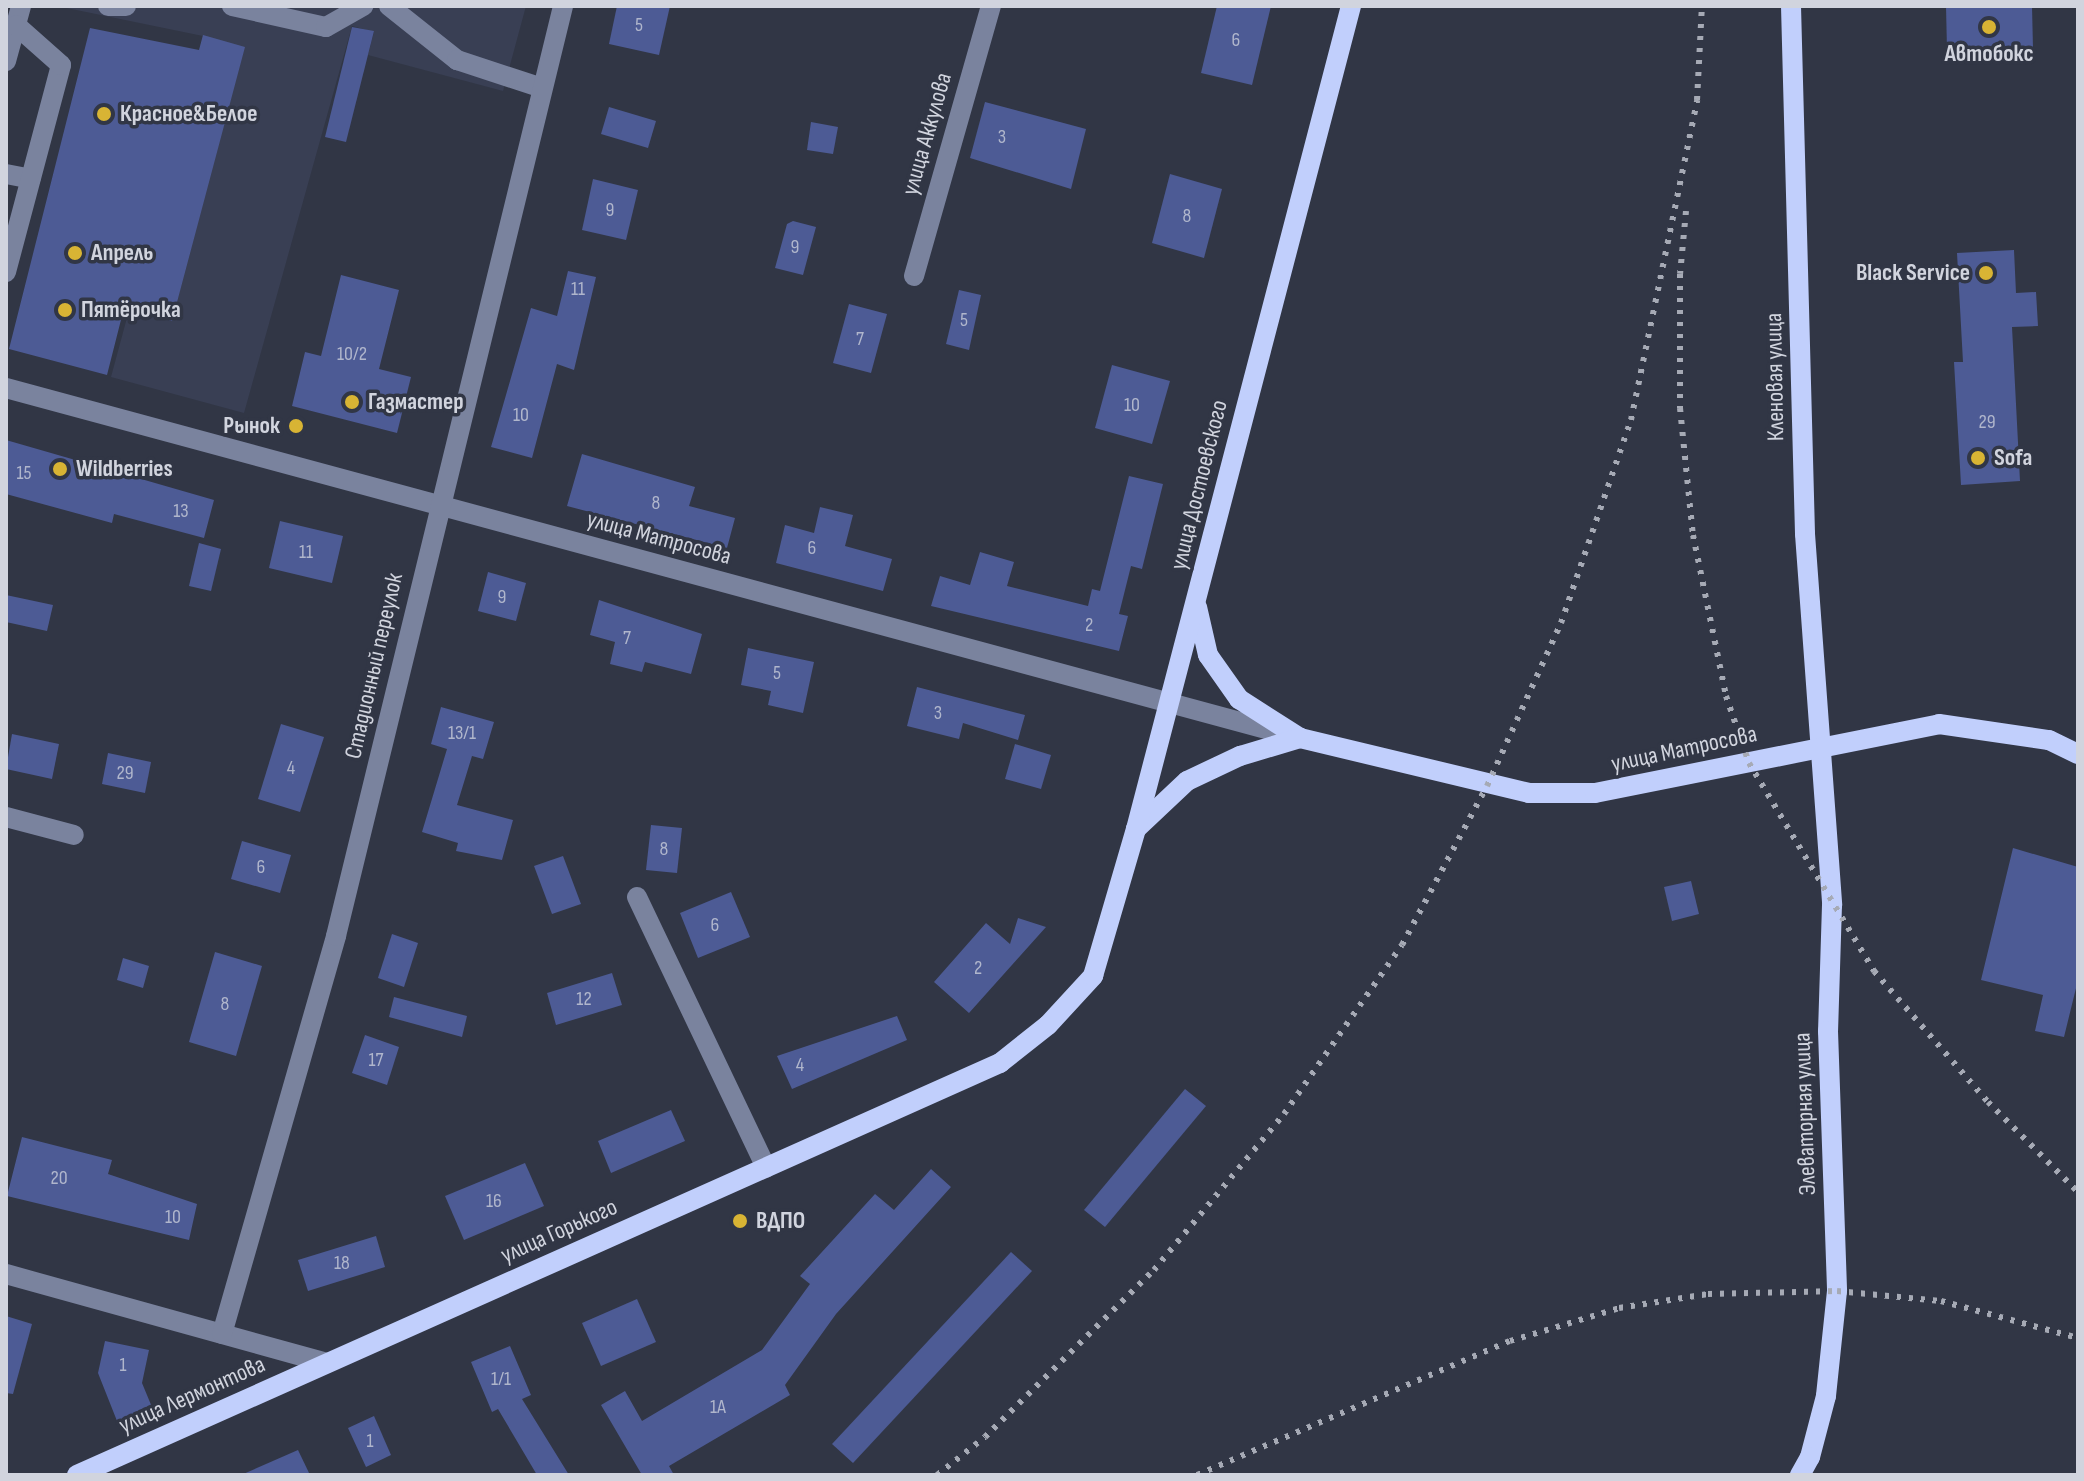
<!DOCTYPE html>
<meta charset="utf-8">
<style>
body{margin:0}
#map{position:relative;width:2084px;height:1481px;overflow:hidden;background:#313645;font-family:"Sofia Sans Condensed",sans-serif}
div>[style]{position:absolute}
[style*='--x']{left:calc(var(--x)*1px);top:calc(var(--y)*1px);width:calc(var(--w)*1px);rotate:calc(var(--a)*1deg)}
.built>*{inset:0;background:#393f54}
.building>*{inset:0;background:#4d5b95}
.minor>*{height:20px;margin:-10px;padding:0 10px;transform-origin:10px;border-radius:10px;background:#7a839e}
.major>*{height:20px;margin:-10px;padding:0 10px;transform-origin:10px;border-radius:10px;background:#c1cffc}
.rail>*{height:6px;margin-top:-3px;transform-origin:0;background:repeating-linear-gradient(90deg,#a6aab5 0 4px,transparent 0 12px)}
.dots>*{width:22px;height:22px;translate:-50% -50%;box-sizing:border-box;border:4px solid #313645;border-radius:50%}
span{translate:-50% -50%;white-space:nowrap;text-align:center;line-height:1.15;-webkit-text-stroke:7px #313645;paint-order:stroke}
.number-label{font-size:20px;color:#b0b6cc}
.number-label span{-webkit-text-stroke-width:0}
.poi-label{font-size:24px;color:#d1d4de;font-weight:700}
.left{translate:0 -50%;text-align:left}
.right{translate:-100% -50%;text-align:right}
.street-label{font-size:24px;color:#d1d4de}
.frame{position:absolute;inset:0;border:8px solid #d1d4de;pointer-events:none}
</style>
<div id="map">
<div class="built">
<i style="clip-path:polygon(57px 6px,526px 6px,503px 91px,368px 55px,374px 32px,352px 26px,244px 413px,111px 377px,203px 36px)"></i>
</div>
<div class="building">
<i style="clip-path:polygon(617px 6px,670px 6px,659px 55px,609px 44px)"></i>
<i style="clip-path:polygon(1217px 6px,1271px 6px,1252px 85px,1201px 73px)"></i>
<i style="clip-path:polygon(1946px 6px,2032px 6px,2033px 49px,1947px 50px)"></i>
<i style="clip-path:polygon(352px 27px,374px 31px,346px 142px,325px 137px)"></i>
<i style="clip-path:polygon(90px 28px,199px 50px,203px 35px,245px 47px,172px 321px,124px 308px,107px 375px,9px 349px)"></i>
<i style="clip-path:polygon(985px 102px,1086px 129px,1071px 189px,970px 158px)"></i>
<i style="clip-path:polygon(609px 107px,656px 121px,648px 148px,601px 134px)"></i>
<i style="clip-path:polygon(811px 122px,838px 127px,833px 154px,807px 150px)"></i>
<i style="clip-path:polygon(1170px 174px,1222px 189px,1204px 258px,1152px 243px)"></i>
<i style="clip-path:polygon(593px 179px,638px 190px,626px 240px,582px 230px)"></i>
<i style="clip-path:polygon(793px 221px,816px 227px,803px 275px,775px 268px,787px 224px)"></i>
<i style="clip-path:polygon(2014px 250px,2016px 293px,2036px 292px,2038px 326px,2012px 327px,2020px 481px,1961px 485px,1954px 362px,1963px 362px,1957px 253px)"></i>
<i style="clip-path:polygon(568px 271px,596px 277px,574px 370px,557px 364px,532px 458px,491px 447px,531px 308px,557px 316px)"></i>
<i style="clip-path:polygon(341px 275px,399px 290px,379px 369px,411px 377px,397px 433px,292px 406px,305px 352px,321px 356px)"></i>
<i style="clip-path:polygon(959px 290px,981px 295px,969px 350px,946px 344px)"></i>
<i style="clip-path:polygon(849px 304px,887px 314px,871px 373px,833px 363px)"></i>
<i style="clip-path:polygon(1112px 365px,1170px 381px,1152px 444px,1095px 428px)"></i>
<i style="clip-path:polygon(6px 440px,214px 500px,204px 538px,114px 514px,112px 523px,6px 494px)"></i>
<i style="clip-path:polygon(582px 454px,695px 487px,689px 506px,735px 518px,727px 548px,567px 506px)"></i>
<i style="clip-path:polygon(1129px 476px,1163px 484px,1142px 569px,1131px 566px,1119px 614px,1128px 616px,1119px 651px,931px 606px,940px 576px,970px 585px,980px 552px,1014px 562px,1007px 586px,1088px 606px,1092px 589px,1100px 591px)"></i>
<i style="clip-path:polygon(820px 507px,853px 515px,845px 546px,892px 559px,883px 591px,776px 563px,785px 525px,814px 533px)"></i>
<i style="clip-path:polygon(280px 521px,343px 536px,332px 583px,269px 568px)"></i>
<i style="clip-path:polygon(199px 543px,221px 549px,211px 591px,189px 586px)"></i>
<i style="clip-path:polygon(488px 572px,526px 583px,516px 621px,478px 611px)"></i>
<i style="clip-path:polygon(6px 595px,53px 605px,47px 631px,6px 622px)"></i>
<i style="clip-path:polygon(599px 600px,702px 634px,691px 674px,645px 662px,642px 672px,610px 664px,615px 642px,590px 635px)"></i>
<i style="clip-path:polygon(748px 648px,814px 662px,803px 713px,768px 705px,771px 691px,741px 685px)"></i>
<i style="clip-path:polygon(917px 687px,1025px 715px,1018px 740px,963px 723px,959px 739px,907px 726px)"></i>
<i style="clip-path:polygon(441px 707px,494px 722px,483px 759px,472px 756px,457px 805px,513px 820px,502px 860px,456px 851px,458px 843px,422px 832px,447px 749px,431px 744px)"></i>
<i style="clip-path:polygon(281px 724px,324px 737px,300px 812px,258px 799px)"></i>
<i style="clip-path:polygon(12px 734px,59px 744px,52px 779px,6px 769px)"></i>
<i style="clip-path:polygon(1015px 744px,1051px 755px,1041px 789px,1005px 779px)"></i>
<i style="clip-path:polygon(108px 753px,151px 762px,145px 793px,102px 784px)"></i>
<i style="clip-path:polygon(651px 825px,682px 828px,677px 873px,646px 870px)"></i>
<i style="clip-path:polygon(242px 841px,291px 855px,280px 893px,231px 879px)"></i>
<i style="clip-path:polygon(2013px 848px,2078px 867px,2078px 980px,2064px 1037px,2035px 1031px,2043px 995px,1981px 980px)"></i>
<i style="clip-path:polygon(563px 856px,581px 904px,552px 914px,534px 866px)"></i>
<i style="clip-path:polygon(1691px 881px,1699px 914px,1672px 921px,1664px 887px)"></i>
<i style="clip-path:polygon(731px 892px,750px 937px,698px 958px,680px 913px)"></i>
<i style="clip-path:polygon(1018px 918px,1046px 927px,969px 1013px,934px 982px,986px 923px,1010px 944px)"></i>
<i style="clip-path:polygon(392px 934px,418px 943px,404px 987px,378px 978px)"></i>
<i style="clip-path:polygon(215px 952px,262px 966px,236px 1056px,189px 1042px)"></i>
<i style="clip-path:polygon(123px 958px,149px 966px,143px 988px,117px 980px)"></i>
<i style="clip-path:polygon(612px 973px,622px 1005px,556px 1025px,547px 993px)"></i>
<i style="clip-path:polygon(394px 997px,467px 1016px,462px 1037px,389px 1017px)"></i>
<i style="clip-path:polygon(897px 1016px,907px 1040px,792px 1089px,777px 1056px)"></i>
<i style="clip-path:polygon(365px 1035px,399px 1047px,387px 1085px,352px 1073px)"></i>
<i style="clip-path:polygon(1185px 1089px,1206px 1106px,1105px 1227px,1084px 1210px)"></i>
<i style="clip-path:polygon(671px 1110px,685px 1141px,611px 1173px,598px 1141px)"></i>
<i style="clip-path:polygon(22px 1137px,112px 1160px,108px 1174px,197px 1204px,189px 1240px,7px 1196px)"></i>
<i style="clip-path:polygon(525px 1163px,544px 1206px,464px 1240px,445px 1196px)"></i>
<i style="clip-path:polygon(931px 1169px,951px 1187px,836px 1314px,785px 1385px,790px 1395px,669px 1466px,674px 1475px,642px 1475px,601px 1405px,625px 1391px,642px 1421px,762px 1350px,810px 1284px,800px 1276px,875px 1194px,894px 1210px)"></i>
<i style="clip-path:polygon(376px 1236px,385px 1267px,308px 1291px,298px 1260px)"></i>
<i style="clip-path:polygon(1011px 1252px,1032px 1271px,853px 1463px,832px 1444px)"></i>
<i style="clip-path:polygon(637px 1299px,656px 1342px,601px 1366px,582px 1323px)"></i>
<i style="clip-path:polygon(6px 1316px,32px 1324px,13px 1394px,6px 1393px)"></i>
<i style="clip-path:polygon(105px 1341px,149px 1350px,142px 1383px,154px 1412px,119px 1426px,98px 1373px)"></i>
<i style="clip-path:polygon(510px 1346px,531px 1395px,522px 1399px,569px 1475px,537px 1475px,498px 1409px,492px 1412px,471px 1362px)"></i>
<i style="clip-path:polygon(374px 1416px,391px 1455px,366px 1467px,348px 1428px)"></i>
<i style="clip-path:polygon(298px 1450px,310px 1475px,241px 1475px)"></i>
</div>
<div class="minor">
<i style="--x:108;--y:6;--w:18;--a:0"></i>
<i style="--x:232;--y:6;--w:96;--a:12.6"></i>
<i style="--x:326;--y:27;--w:43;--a:-29.6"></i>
<i style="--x:389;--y:6;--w:87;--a:38.5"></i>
<i style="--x:457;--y:60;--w:89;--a:18.2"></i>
<i style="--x:6;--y:61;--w:57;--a:-74.7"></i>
<i style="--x:6;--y:174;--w:25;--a:11"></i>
<i style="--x:6;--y:272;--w:214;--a:-75.1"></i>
<i style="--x:61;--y:65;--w:60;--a:-138.4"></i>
<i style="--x:914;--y:276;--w:281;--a:-74.1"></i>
<i style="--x:6;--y:388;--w:1332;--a:15.14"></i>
<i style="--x:6;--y:817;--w:70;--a:14.8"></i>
<i style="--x:637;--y:897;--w:300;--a:64.5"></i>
<i style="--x:6;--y:1274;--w:333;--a:15.5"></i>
<i style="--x:222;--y:1334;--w:414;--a:-74"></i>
<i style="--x:336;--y:936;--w:957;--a:-76.28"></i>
</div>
<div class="major">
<i style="--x:1791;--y:6;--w:528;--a:88.48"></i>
<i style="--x:1805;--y:534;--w:372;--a:85.8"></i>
<i style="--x:1832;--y:905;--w:126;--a:91.8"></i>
<i style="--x:1828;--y:1031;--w:260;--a:88"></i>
<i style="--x:1837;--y:1291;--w:106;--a:96"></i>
<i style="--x:1826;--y:1396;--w:63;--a:104.7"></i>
<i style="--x:1810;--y:1457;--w:21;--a:119"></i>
<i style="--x:1197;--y:607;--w:49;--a:77.1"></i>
<i style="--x:1208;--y:655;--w:54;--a:54.8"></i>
<i style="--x:1239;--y:699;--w:72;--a:32.6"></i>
<i style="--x:1300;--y:738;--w:236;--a:13.5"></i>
<i style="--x:1529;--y:793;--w:66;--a:0"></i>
<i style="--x:1595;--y:793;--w:351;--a:-11.3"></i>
<i style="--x:1939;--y:724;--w:111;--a:8.3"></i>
<i style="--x:2049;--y:740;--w:32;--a:26"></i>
<i style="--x:1136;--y:829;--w:70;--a:-43.3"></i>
<i style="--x:1187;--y:781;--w:59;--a:-25.3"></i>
<i style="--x:1240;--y:756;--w:63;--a:-16.7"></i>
<i style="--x:77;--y:1475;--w:1011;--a:-24.05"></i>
<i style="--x:1000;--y:1063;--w:61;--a:-38.4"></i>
<i style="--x:1048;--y:1025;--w:67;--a:-47.4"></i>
<i style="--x:1093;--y:976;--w:153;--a:-73.7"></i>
<i style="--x:1136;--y:829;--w:851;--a:-75.36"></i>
</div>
<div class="rail">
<i style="--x:1686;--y:211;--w:63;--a:95.4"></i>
<i style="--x:1680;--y:274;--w:134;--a:90"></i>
<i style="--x:1680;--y:408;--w:128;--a:84.2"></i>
<i style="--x:1693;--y:535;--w:164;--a:78.4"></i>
<i style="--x:1726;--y:696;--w:71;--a:71.1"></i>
<i style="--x:1749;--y:763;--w:243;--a:59"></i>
<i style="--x:1874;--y:971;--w:174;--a:49"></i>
<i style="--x:1988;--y:1102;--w:127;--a:45"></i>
<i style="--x:937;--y:1475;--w:61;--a:-38.4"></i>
<i style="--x:985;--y:1437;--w:238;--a:-44.7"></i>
<i style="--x:1154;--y:1270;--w:203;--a:-50.2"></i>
<i style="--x:1284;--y:1114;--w:206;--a:-55.1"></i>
<i style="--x:1402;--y:945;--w:180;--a:-61.9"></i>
<i style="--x:1487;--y:786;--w:179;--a:-65.6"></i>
<i style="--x:1561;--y:623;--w:215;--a:-71"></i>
<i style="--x:1631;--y:420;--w:327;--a:-78.3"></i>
<i style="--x:1697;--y:100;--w:94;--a:-87"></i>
<i style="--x:1197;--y:1475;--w:340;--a:-23.2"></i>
<i style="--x:1510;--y:1341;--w:114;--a:-16.8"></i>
<i style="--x:1619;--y:1308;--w:90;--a:-8.9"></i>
<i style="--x:1708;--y:1294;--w:129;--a:-1.3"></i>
<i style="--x:1837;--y:1291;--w:104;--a:5.5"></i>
<i style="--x:1941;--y:1301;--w:142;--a:15.1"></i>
</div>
<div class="dots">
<i style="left:1989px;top:27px;background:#d8b434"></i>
<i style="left:104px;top:114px;background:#d8b434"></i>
<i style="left:75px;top:253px;background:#d8b434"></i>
<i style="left:1986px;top:273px;background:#d8b434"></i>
<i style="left:65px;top:310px;background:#d8b434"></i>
<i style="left:352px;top:402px;background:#d8b434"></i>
<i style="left:296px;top:426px;background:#d8b434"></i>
<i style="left:1978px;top:458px;background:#d8b434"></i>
<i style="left:60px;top:469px;background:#d8b434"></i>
<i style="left:740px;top:1221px;background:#d8b434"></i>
</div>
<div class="number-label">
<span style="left:639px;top:25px">5</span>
<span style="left:1236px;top:40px">6</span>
<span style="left:1002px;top:137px">3</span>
<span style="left:610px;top:210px">9</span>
<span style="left:1187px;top:216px">8</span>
<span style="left:795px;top:247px">9</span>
<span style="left:578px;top:289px">11</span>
<span style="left:964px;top:320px">5</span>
<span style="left:860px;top:339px">7</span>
<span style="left:352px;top:354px">10/2</span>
<span style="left:1132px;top:405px">10</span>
<span style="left:521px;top:415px">10</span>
<span style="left:1987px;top:422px">29</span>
<span style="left:24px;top:473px">15</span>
<span style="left:656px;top:503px">8</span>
<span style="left:181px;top:511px">13</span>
<span style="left:812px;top:548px">6</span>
<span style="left:306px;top:552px">11</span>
<span style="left:502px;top:597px">9</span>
<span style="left:1089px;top:625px">2</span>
<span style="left:627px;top:638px">7</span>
<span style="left:777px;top:673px">5</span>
<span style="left:938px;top:713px">3</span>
<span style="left:462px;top:733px">13/1</span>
<span style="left:291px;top:768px">4</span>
<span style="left:125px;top:773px">29</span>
<span style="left:664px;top:849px">8</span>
<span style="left:261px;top:867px">6</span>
<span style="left:715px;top:925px">6</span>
<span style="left:978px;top:968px">2</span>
<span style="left:584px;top:999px">12</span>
<span style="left:225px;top:1004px">8</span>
<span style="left:376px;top:1060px">17</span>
<span style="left:800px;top:1065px">4</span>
<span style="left:59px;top:1178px">20</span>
<span style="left:494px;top:1201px">16</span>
<span style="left:173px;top:1217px">10</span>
<span style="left:342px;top:1263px">18</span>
<span style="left:123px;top:1365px">1</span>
<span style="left:501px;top:1379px">1/1</span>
<span style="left:718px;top:1407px">1А</span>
<span style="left:370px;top:1441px">1</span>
</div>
<div class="poi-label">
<span style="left:1989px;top:54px">Автобокс</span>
<span class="left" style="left:120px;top:114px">Красное&amp;Белое</span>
<span class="left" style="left:91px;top:253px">Апрель</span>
<span class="right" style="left:1970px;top:273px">Black Service</span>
<span class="left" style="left:81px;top:310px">Пятёрочка</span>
<span class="left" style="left:368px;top:402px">Газмастер</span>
<span class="right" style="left:280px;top:426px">Рынок</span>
<span class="left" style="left:1994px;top:458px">Sofa</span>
<span class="left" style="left:76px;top:469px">Wildberries</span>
<span class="left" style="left:756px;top:1221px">ВДПО</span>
</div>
<div class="street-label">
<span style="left:927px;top:134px;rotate:-74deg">улица Аккулова</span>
<span style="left:1775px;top:377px;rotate:-91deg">Кленовая улица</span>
<span style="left:1199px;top:485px;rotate:-76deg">улица Достоевского</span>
<span style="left:659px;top:538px;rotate:15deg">улица Матросова</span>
<span style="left:374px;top:666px;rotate:-77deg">Стадионный переулок</span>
<span style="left:1684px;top:749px;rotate:-12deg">улица Матросова</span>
<span style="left:1805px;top:1114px;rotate:-92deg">Элеваторная улица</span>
<span style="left:559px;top:1231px;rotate:-24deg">улица Горького</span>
<span style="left:192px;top:1395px;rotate:-24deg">улица Лермонтова</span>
</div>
<div class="frame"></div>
</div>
